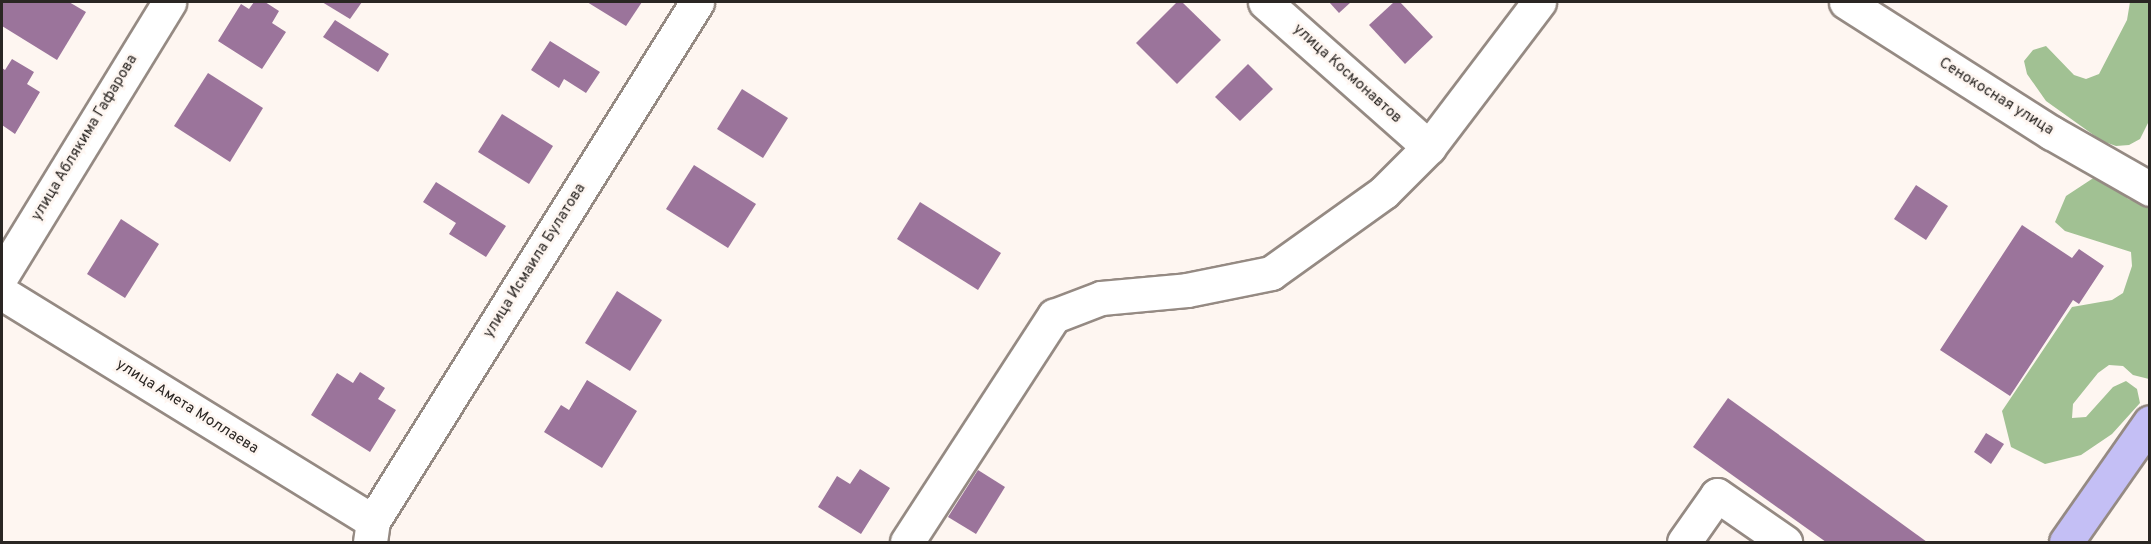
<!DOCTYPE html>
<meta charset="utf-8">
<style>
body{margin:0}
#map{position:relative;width:2151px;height:544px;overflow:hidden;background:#fef6f1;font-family:Overpass,sans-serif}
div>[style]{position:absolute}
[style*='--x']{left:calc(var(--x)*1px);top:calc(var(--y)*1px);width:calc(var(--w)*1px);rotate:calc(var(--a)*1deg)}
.forest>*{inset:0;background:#a1c193}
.building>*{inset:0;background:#9b749b}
.roads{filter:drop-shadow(2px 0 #958a83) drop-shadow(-2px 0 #958a83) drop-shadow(0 2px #958a83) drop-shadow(0 -2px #958a83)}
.minor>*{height:33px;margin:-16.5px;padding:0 16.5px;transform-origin:16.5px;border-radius:16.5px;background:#fff}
.major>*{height:33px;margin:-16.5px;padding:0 16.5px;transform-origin:16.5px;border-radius:16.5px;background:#c4bff5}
span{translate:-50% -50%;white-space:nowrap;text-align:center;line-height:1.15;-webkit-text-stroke:5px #fef6f1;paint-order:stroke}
.street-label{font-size:15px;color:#2a2623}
.frame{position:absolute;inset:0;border:3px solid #2a2623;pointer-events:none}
</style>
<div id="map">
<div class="forest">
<i style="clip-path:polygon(2130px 2px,2149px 2px,2149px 121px,2140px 139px,2129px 145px,2116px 146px,2102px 141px,2046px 101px,2027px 74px,2024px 61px,2033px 50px,2046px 46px,2074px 75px,2086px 79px,2099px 74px,2127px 20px)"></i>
<i style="clip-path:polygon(2101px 173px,2122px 187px,2128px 199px,2149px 204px,2149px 379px,2133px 375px,2123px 366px,2109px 365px,2098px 373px,2073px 404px,2072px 418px,2086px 417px,2113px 387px,2126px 381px,2137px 389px,2140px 403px,2112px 434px,2081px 455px,2045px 464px,2011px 447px,2002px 411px,2072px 307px,2112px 300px,2123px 293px,2132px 266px,2131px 252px,2065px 231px,2055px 222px,2066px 196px)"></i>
</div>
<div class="building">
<i style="clip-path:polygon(2px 2px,69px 2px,86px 12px,57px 60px,2px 26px)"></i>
<i style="clip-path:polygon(254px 2px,265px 2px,279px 11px,272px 23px,286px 32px,262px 69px,218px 41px,241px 4px,249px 9px)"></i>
<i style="clip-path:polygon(322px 2px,362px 2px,350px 19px)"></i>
<i style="clip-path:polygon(587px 2px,642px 2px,626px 26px)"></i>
<i style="clip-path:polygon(1177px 2px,1182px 2px,1221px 40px,1177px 84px,1136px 43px)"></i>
<i style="clip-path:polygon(1329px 2px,1351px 2px,1339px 13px)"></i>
<i style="clip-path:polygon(1394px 2px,1400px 2px,1433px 37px,1405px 64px,1369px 25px)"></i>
<i style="clip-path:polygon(335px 20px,389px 54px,378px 72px,323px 37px)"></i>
<i style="clip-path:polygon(550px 41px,600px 72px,586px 93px,564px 79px,559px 88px,531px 70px)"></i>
<i style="clip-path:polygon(12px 59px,34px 72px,27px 84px,40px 92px,15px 134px,2px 125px,2px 68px,5px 70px)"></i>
<i style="clip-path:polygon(1248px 64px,1273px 89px,1240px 121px,1215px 97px)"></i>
<i style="clip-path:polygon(208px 73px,263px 108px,230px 162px,174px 126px)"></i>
<i style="clip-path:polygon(742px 89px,788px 118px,763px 158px,717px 129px)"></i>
<i style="clip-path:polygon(502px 114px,553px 146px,529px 184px,478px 152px)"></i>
<i style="clip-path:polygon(694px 165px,756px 204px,728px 248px,666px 209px)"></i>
<i style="clip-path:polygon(436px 182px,506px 226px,486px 257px,449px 234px,456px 223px,423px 202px)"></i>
<i style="clip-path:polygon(1916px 185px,1948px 206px,1926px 240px,1894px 219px)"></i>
<i style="clip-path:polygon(920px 202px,1001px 253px,978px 290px,897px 239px)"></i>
<i style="clip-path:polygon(121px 219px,159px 244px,125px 298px,87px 274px)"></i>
<i style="clip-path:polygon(2022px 225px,2072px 258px,2079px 249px,2104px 266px,2079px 304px,2073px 300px,2010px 396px,1940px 350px)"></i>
<i style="clip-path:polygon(617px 291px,662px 320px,630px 371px,585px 343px)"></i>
<i style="clip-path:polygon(360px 372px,385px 388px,378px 399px,396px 410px,370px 452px,311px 415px,337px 373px,353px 383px)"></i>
<i style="clip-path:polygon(587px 380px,637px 411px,602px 468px,544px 432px,561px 405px,569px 410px)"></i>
<i style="clip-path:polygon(1728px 398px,1876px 505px,1927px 542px,1826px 542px,1693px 447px)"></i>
<i style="clip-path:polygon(1986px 433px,2004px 444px,1991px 464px,1974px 452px)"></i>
<i style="clip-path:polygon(860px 469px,890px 488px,861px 534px,818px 507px,837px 476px,850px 484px)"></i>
<i style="clip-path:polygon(978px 470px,1005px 487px,976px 534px,948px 517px)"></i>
</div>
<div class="roads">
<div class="minor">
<i style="--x:1265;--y:2;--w:219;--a:41.5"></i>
<i style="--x:1846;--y:2;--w:244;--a:32.5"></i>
<i style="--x:2052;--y:133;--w:113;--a:29.7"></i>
<i style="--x:2;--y:275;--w:320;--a:-58.5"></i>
<i style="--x:2;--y:293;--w:435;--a:31.6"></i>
<i style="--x:370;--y:542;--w:21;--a:-82"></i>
<i style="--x:373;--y:521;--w:612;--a:-58.02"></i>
<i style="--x:907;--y:542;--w:270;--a:-57"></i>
<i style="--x:1054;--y:316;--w:50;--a:-21"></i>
<i style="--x:1101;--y:298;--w:86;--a:-5.3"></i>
<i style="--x:1187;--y:290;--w:86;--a:-11.4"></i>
<i style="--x:1271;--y:273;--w:139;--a:-35.6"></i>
<i style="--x:1384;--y:192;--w:64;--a:-45"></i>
<i style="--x:1429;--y:147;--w:182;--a:-52.8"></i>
<i style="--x:1684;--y:542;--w:57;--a:-54.9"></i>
<i style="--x:1717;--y:495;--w:83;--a:34.7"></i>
</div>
<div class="major">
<i style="--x:2066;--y:542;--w:146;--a:-55"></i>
</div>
</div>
<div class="street-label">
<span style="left:1347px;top:74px;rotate:42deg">улица Космонавтов</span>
<span style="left:1996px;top:97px;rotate:32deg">Сенокосная улица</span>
<span style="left:85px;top:138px;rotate:-59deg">улица Аблякима Гафарова</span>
<span style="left:535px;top:261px;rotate:-58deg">улица Исмаила Булатова</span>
<span style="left:187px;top:407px;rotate:32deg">улица Амета Моллаева</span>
</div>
<div class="frame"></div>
</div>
